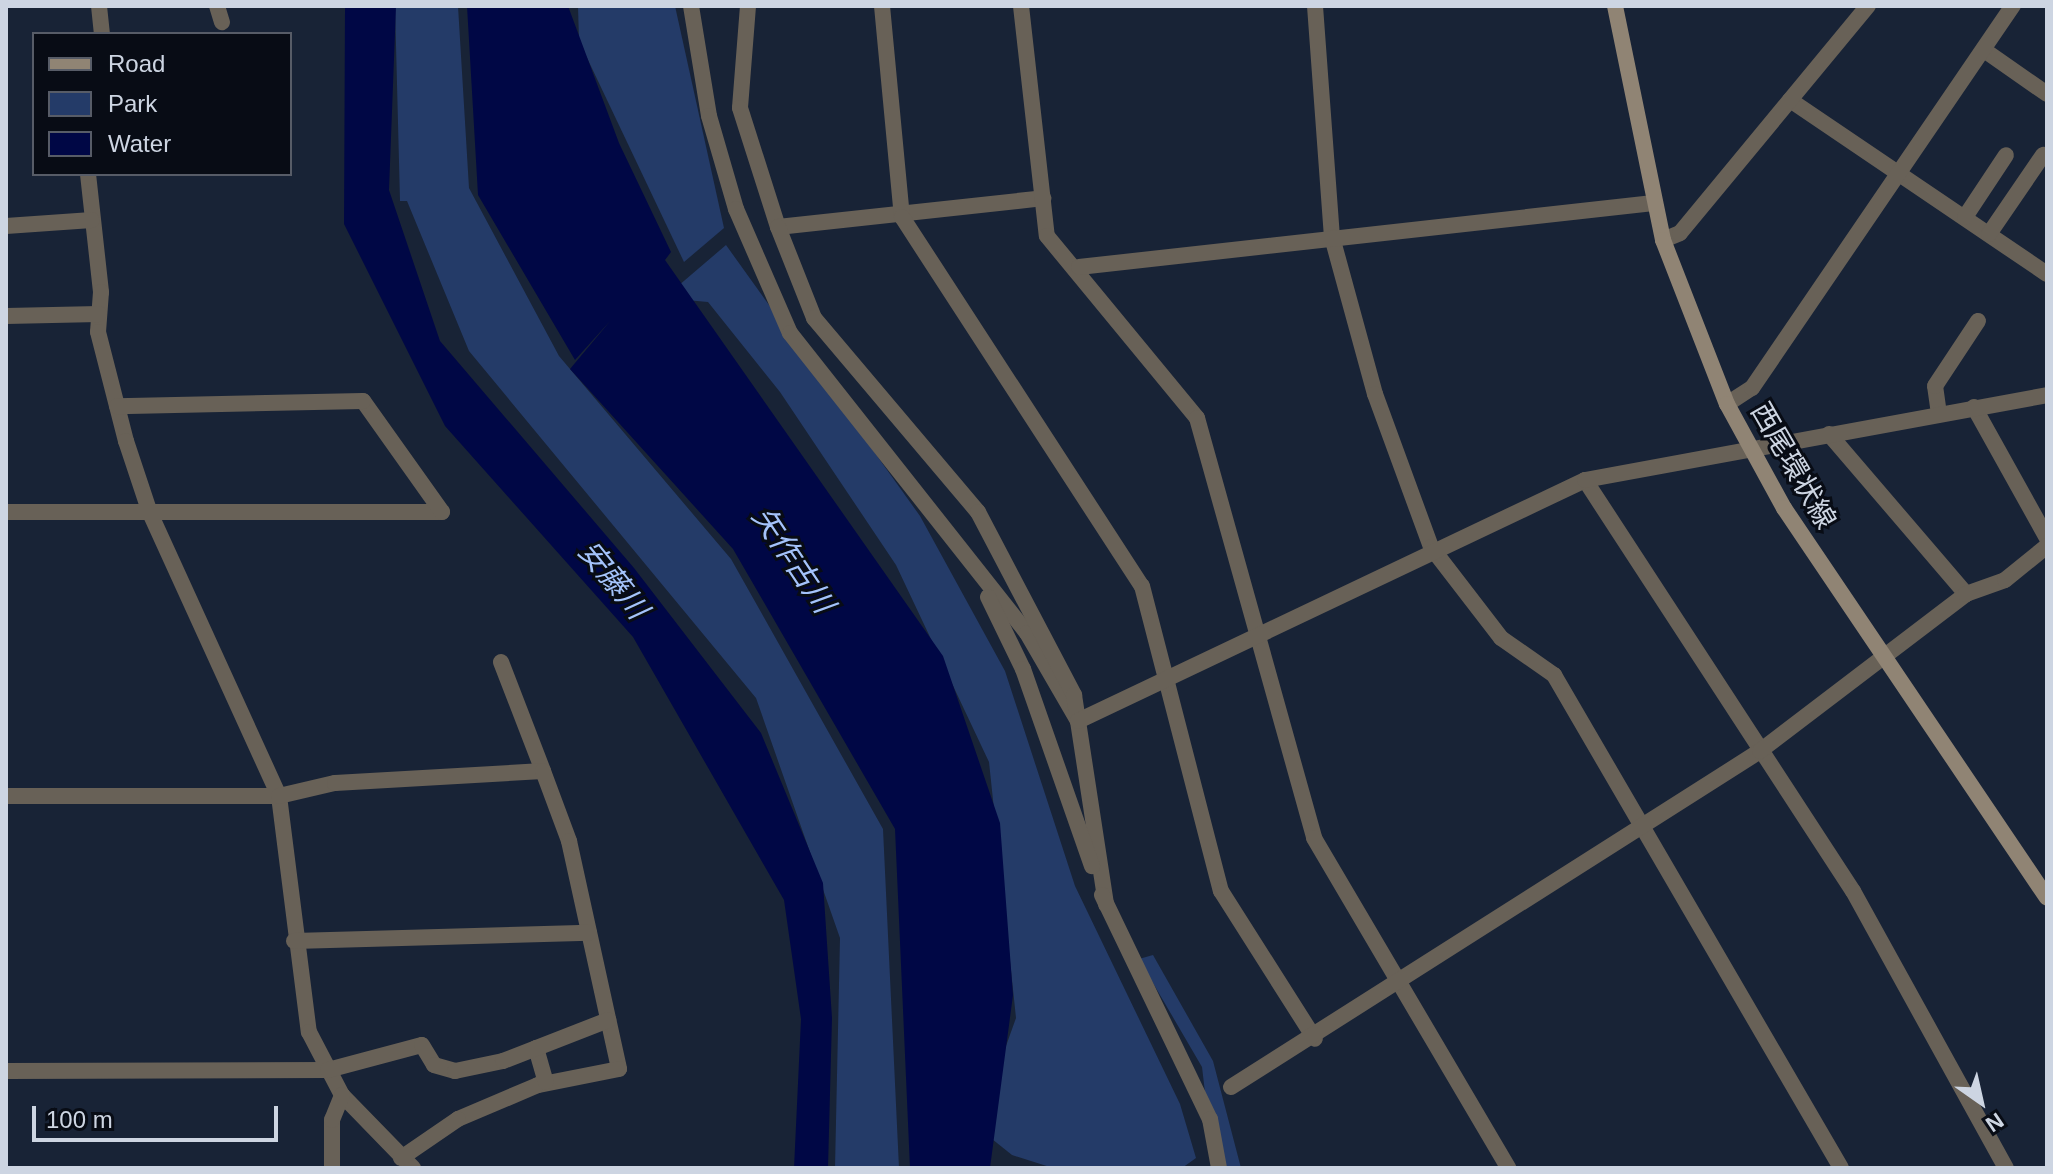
<!DOCTYPE html>
<meta charset="utf-8">
<style>
body{margin:0}
#map{position:relative;width:2053px;height:1174px;overflow:hidden;background:#182336;font-family:Helvetica,"Noto Sans JP",sans-serif}
div>[style]{position:absolute}
[style*='--x']{left:calc(var(--x)*1px);top:calc(var(--y)*1px);width:calc(var(--w)*1px);rotate:calc(var(--a)*1deg)}
.green>*{inset:0;background:#243b68}
.water>*{inset:0;background:#000745}
.minor>*{height:16px;margin:-8px;padding:0 8px;transform-origin:8px;border-radius:8px;background:#686157}
.secondary>*{height:16px;margin:-8px;padding:0 8px;transform-origin:8px;border-radius:8px;background:#908474}
span{translate:-50% -50%;white-space:nowrap;text-align:center;line-height:1.15;-webkit-text-stroke:6px #080c15;paint-order:stroke}
.street-label{font-size:28px;color:#cdd5e2}
.water-label{font-size:30px;color:#a4c3fb;font-style:italic}
.frame{position:absolute;inset:0;border:8px solid #cdd5e2;pointer-events:none}
.legend{position:absolute;left:32px;top:32px;width:260px;height:144px;box-sizing:border-box;background:#080c15;border:2px solid #575c67;margin:0;padding:10px 14px;list-style:none;font-size:24px;color:#cdd5e2}
.legend li{display:flex;align-items:center;gap:16px;height:40px}
.legend b{width:40px;border:2px solid #575c67}
.north{position:absolute;left:1941px;top:1062px;width:80px;height:80px;-webkit-text-stroke:6px #080c15;paint-order:stroke;rotate:146deg;font-size:22px;font-weight:700;line-height:32px;text-align:center;color:#cdd5e2}
.north::after{content:'';display:block;margin:auto;width:28px;height:36px;background:#cdd5e2;clip-path:polygon(50% 0,100% 100%,50% 72%,0 100%)}
.scale{position:absolute;left:32px;top:1106px;width:246px;height:36px;box-sizing:border-box;border:4px solid #cdd5e2;border-top:0;padding-left:10px;font-size:24px;line-height:28px;white-space:nowrap;color:#cdd5e2;-webkit-text-stroke:6px #080c15;paint-order:stroke}
</style>
<div id="map">
<div class="green">
<i style="clip-path:polygon(395px 6px,458px 6px,469px 188px,559px 356px,731px 559px,883px 829px,899px 1168px,835px 1168px,840px 938px,756px 698px,469px 351px,407px 201px,400px 201px)"></i>
<i style="clip-path:polygon(578px 6px,675px 6px,724px 228px,684px 262px,579px 41px)"></i>
<i style="clip-path:polygon(726px 245px,920px 516px,1005px 671px,1075px 886px,1180px 1104px,1196px 1158px,1182px 1168px,1053px 1168px,1012px 1155px,977px 1127px,1016px 1018px,989px 762px,896px 565px,780px 392px,708px 302px,664px 298px)"></i>
<i style="clip-path:polygon(1153px 955px,1213px 1061px,1241px 1168px,1214px 1168px,1202px 1067px,1139px 959px)"></i>
</div>
<div class="water">
<i style="clip-path:polygon(345px 6px,396px 6px,389px 190px,440px 341px,634px 568px,761px 733px,823px 883px,832px 1018px,828px 1168px,794px 1168px,801px 1019px,784px 900px,633px 637px,445px 426px,344px 224px)"></i>
<i style="clip-path:polygon(467px 6px,568px 6px,619px 143px,671px 252px,665px 260px,943px 656px,1000px 823px,1013px 995px,990px 1168px,910px 1168px,895px 829px,733px 549px,570px 369px,611px 320px,575px 360px,478px 195px)"></i>
</div>
<div class="minor">
<i style="--x:99;--y:6;--w:28;--a:84"></i>
<i style="--x:217;--y:6;--w:17;--a:73"></i>
<i style="--x:691;--y:6;--w:111;--a:80.7"></i>
<i style="--x:709;--y:116;--w:97;--a:73.8"></i>
<i style="--x:736;--y:209;--w:135;--a:66.5"></i>
<i style="--x:790;--y:333;--w:382;--a:51.7"></i>
<i style="--x:1027;--y:633;--w:102;--a:59.9"></i>
<i style="--x:748;--y:6;--w:102;--a:94.5"></i>
<i style="--x:740;--y:108;--w:125;--a:72.3"></i>
<i style="--x:778;--y:227;--w:267;--a:-6.2"></i>
<i style="--x:882;--y:6;--w:212;--a:84.6"></i>
<i style="--x:902;--y:217;--w:440;--a:57"></i>
<i style="--x:1142;--y:586;--w:315;--a:75.5"></i>
<i style="--x:1221;--y:891;--w:175;--a:57.6"></i>
<i style="--x:1021;--y:6;--w:231;--a:83.6"></i>
<i style="--x:1047;--y:236;--w:236;--a:50.5"></i>
<i style="--x:1197;--y:418;--w:436;--a:74.4"></i>
<i style="--x:1314;--y:838;--w:383;--a:59.5"></i>
<i style="--x:1315;--y:6;--w:232;--a:85.8"></i>
<i style="--x:1332;--y:237;--w:163;--a:74.7"></i>
<i style="--x:1375;--y:394;--w:163;--a:69.9"></i>
<i style="--x:1431;--y:547;--w:115;--a:52.4"></i>
<i style="--x:1501;--y:638;--w:65;--a:34.9"></i>
<i style="--x:1554;--y:675;--w:570;--a:59.79"></i>
<i style="--x:1984;--y:50;--w:77;--a:34.9"></i>
<i style="--x:1790;--y:100;--w:310;--a:34.1"></i>
<i style="--x:88;--y:174;--w:119;--a:83.7"></i>
<i style="--x:101;--y:292;--w:40;--a:94.3"></i>
<i style="--x:98;--y:332;--w:113;--a:75.6"></i>
<i style="--x:126;--y:441;--w:76;--a:71.6"></i>
<i style="--x:150;--y:513;--w:311;--a:65.5"></i>
<i style="--x:279;--y:796;--w:238;--a:82.8"></i>
<i style="--x:309;--y:1032;--w:71;--a:62.4"></i>
<i style="--x:342;--y:1095;--w:102;--a:45.8"></i>
<i style="--x:1965;--y:217;--w:74;--a:-56.5"></i>
<i style="--x:6;--y:226;--w:86;--a:-4"></i>
<i style="--x:778;--y:227;--w:98;--a:68.4"></i>
<i style="--x:814;--y:318;--w:254;--a:49.8"></i>
<i style="--x:978;--y:512;--w:207;--a:62.3"></i>
<i style="--x:1074;--y:695;--w:212;--a:81.3"></i>
<i style="--x:1989;--y:234;--w:96;--a:-55.6"></i>
<i style="--x:1663;--y:240;--w:18;--a:-22"></i>
<i style="--x:1680;--y:233;--w:295;--a:-50.4"></i>
<i style="--x:1079;--y:267;--w:578;--a:-6.36"></i>
<i style="--x:6;--y:316;--w:93;--a:-1.2"></i>
<i style="--x:1727;--y:404;--w:30;--a:-33"></i>
<i style="--x:1752;--y:388;--w:463;--a:-55.7"></i>
<i style="--x:1974;--y:407;--w:150;--a:60.9"></i>
<i style="--x:1939;--y:414;--w:28;--a:-98"></i>
<i style="--x:1935;--y:386;--w:78;--a:-56.5"></i>
<i style="--x:1829;--y:434;--w:211;--a:49.4"></i>
<i style="--x:1585;--y:480;--w:491;--a:56.9"></i>
<i style="--x:1853;--y:891;--w:316;--a:61.1"></i>
<i style="--x:6;--y:512;--w:436;--a:0"></i>
<i style="--x:442;--y:512;--w:136;--a:-125.4"></i>
<i style="--x:363;--y:401;--w:246;--a:178.8"></i>
<i style="--x:988;--y:597;--w:80;--a:64.1"></i>
<i style="--x:1023;--y:669;--w:209;--a:70.7"></i>
<i style="--x:501;--y:662;--w:117;--a:68.9"></i>
<i style="--x:1078;--y:721;--w:561;--a:-25.42"></i>
<i style="--x:1585;--y:480;--w:470;--a:-10.4"></i>
<i style="--x:6;--y:796;--w:273;--a:0"></i>
<i style="--x:279;--y:796;--w:57;--a:-13.1"></i>
<i style="--x:335;--y:783;--w:208;--a:-3.3"></i>
<i style="--x:543;--y:771;--w:75;--a:69.6"></i>
<i style="--x:569;--y:841;--w:233;--a:77.6"></i>
<i style="--x:619;--y:1069;--w:83;--a:168.8"></i>
<i style="--x:538;--y:1085;--w:87;--a:157"></i>
<i style="--x:458;--y:1119;--w:69;--a:145.6"></i>
<i style="--x:1102;--y:895;--w:249;--a:64.3"></i>
<i style="--x:1210;--y:1119;--w:50;--a:79.6"></i>
<i style="--x:294;--y:941;--w:295;--a:-1.6"></i>
<i style="--x:536;--y:1048;--w:35;--a:74"></i>
<i style="--x:6;--y:1071;--w:322;--a:-0.2"></i>
<i style="--x:328;--y:1070;--w:97;--a:-14.9"></i>
<i style="--x:422;--y:1045;--w:23;--a:59"></i>
<i style="--x:434;--y:1065;--w:22;--a:16"></i>
<i style="--x:455;--y:1071;--w:49;--a:-11.8"></i>
<i style="--x:503;--y:1061;--w:113;--a:-21.3"></i>
<i style="--x:1231;--y:1087;--w:627;--a:-32.42"></i>
<i style="--x:1760;--y:751;--w:259;--a:-37.3"></i>
<i style="--x:1966;--y:594;--w:41;--a:-19.7"></i>
<i style="--x:2005;--y:580;--w:54;--a:-39"></i>
<i style="--x:332;--y:1168;--w:48;--a:-90"></i>
<i style="--x:332;--y:1120;--w:27;--a:-68"></i>
</div>
<div class="secondary">
<i style="--x:1615;--y:6;--w:239;--a:78.4"></i>
<i style="--x:1663;--y:240;--w:176;--a:68.7"></i>
<i style="--x:1727;--y:404;--w:119;--a:61.3"></i>
<i style="--x:1784;--y:508;--w:470;--a:56"></i>
</div>
<div class="street-label">
<span style="left:1793px;top:466px;rotate:60deg">西尾環状線</span>
</div>
<div class="water-label">
<span style="left:793px;top:560px;rotate:56deg">矢作古川</span>
<span style="left:613px;top:580px;rotate:51deg">安藤川</span>
</div>
<div class="frame"></div>
<ul class="legend">
<li><b style="height:10px;background:#908474"></b>Road</li>
<li><b style="height:22px;background:#243b68"></b>Park</li>
<li><b style="height:22px;background:#000745"></b>Water</li>
</ul>
<div class="north">N</div>
<div class="scale">100 m</div>
</div>
